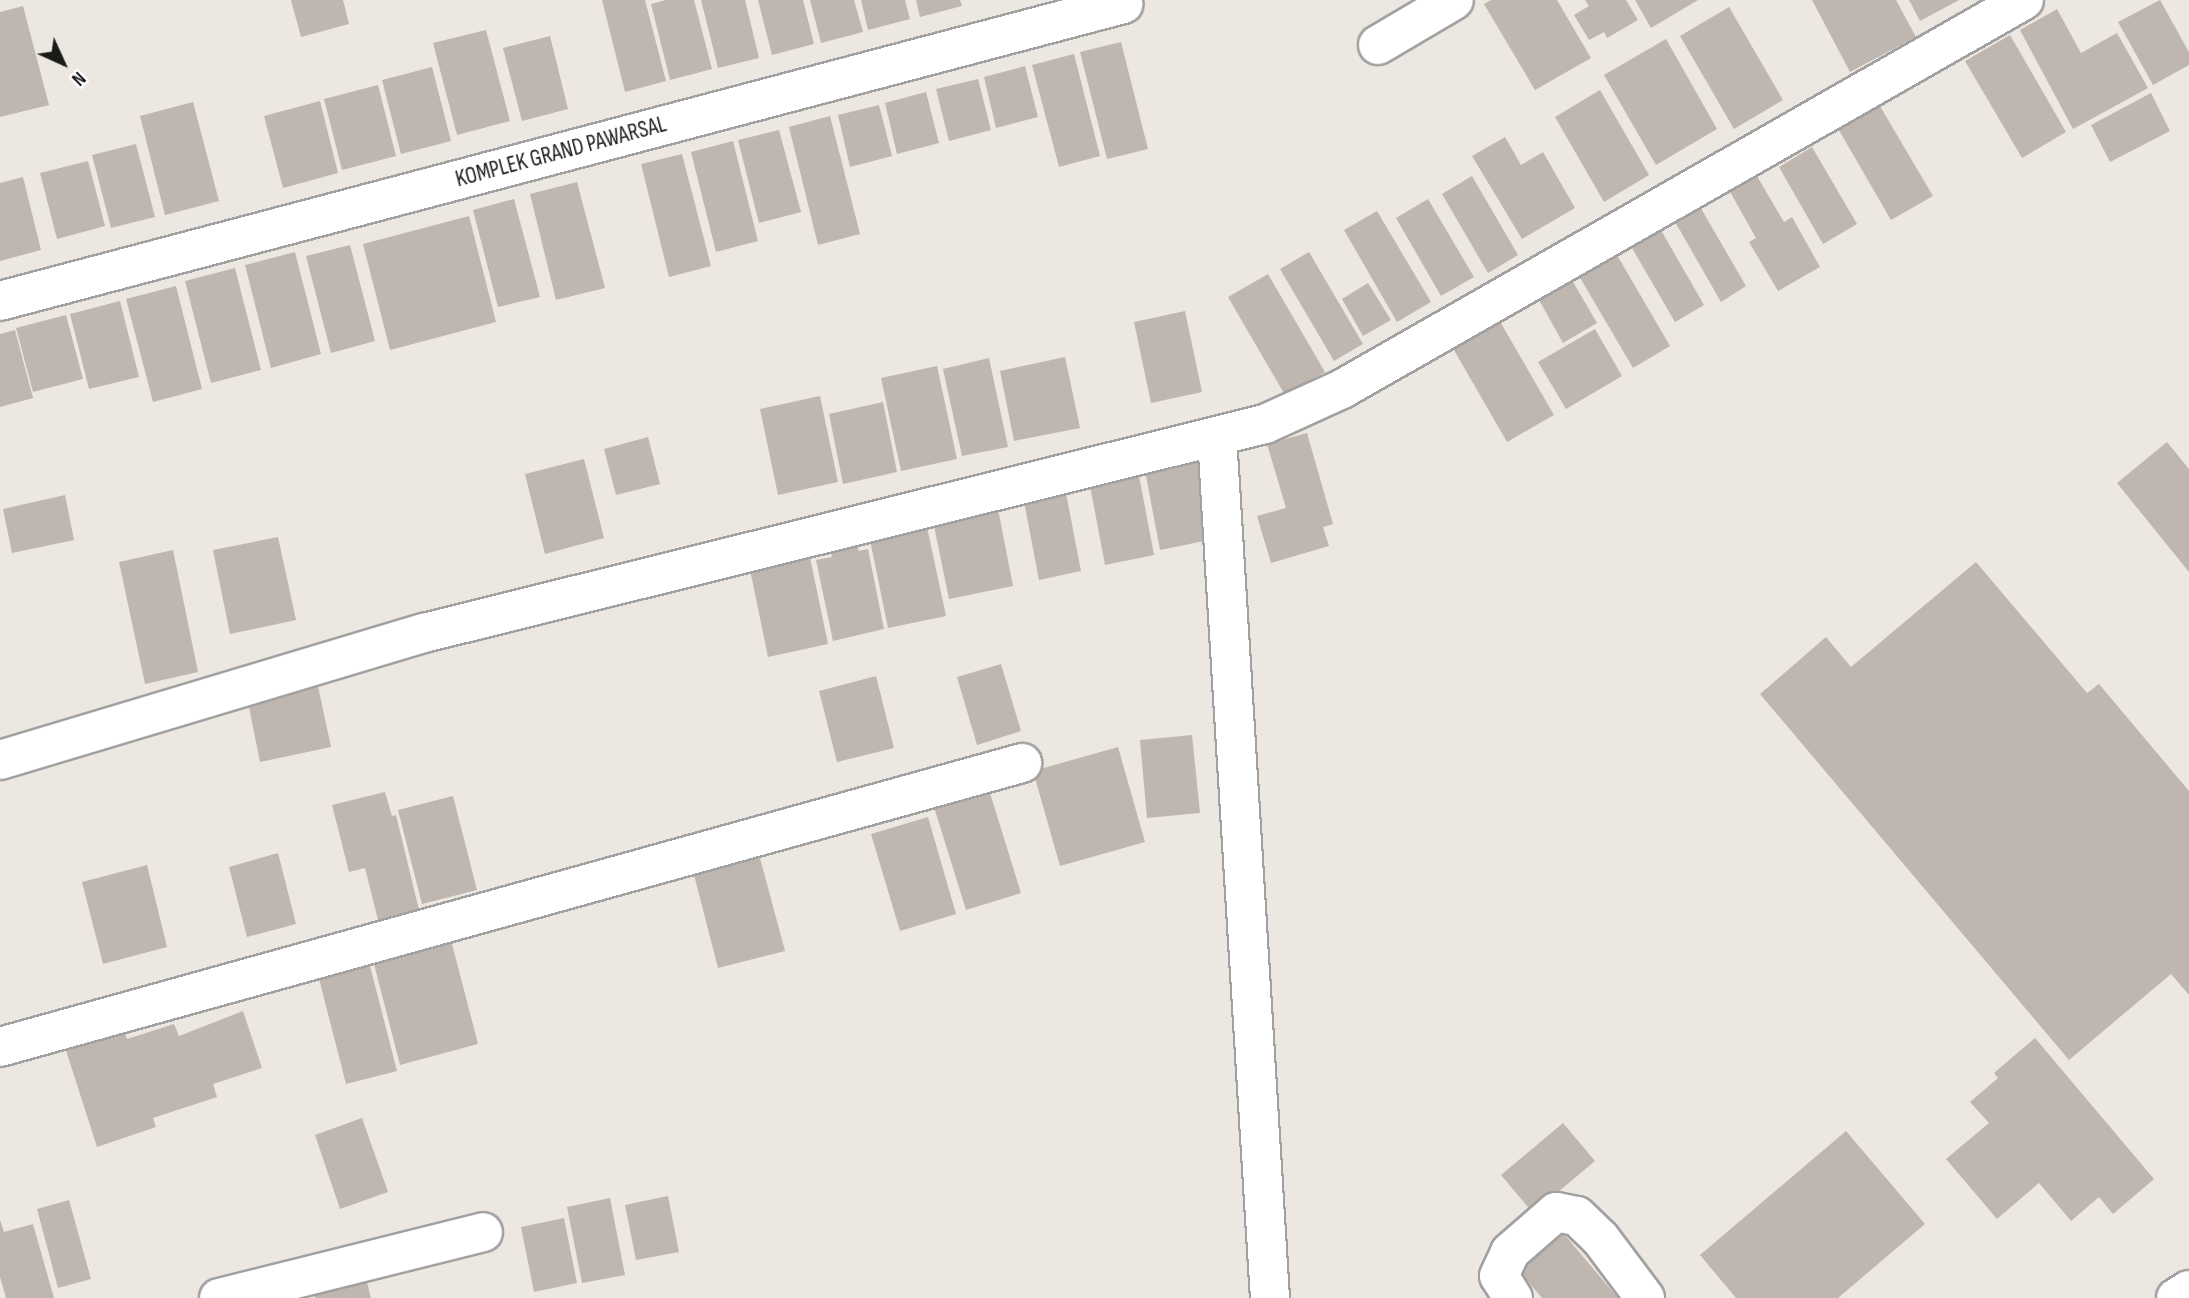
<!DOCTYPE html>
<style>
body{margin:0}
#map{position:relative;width:2189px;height:1298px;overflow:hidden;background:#ece7e0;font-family:"Sofia Sans Condensed",sans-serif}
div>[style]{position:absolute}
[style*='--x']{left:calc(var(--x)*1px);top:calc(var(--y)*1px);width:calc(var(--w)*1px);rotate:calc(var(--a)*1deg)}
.building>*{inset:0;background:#c0b6b0}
.roads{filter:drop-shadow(2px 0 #a1a1a1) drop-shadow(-2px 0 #a1a1a1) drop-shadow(0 2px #a1a1a1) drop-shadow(0 -2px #a1a1a1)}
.minor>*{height:38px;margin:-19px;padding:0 19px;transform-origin:19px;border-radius:19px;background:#fff}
span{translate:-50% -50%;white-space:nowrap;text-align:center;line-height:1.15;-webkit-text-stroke:5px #fff;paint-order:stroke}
.street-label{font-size:23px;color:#1a1a1a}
.north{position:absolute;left:28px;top:28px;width:70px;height:70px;-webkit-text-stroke:5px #fff;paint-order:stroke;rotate:135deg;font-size:19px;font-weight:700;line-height:28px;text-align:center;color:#1a1a1a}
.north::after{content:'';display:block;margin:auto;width:24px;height:32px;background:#1a1a1a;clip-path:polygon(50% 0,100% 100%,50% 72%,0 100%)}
</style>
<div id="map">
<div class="building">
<i style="clip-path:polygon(291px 0,343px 0,349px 24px,301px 37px)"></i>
<i style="clip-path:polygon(602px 0,645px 0,666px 81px,625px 92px)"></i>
<i style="clip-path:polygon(666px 0,694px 0,712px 69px,670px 80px,651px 4px)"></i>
<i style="clip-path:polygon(701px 0,745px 0,759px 58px,718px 68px)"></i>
<i style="clip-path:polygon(758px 0,803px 0,814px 44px,772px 55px)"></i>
<i style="clip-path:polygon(810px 0,854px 0,863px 32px,821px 43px)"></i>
<i style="clip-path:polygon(861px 0,905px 0,910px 19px,868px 30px)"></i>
<i style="clip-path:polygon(916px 0,960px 0,962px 6px,920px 17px)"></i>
<i style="clip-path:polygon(1491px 0,1557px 0,1591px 58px,1535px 90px,1484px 4px)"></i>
<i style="clip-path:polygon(1585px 0,1626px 0,1638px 20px,1607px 38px,1604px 32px,1589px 40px,1574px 15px,1589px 6px)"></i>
<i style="clip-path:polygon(1635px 0,1698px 0,1651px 28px)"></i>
<i style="clip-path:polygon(1812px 0,1896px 0,1916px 37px,1850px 72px)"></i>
<i style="clip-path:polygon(1909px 0,1959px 0,1920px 21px)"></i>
<i style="clip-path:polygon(2160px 0,2189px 52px,2189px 65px,2153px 85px,2118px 22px)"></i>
<i style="clip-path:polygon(23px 6px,49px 105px,0 117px,0 12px)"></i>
<i style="clip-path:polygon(1729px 7px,1783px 100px,1734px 129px,1680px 36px)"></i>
<i style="clip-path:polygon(2057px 9px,2081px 53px,2117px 33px,2148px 88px,2073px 129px,2020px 30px)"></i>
<i style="clip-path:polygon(486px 30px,510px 121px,457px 135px,433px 43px)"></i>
<i style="clip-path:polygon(2010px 35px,2066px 132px,2022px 158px,1965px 61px)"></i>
<i style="clip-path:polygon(550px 36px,568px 109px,522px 121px,503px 48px)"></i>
<i style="clip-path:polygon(1666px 39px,1717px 129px,1656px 165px,1604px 75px)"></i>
<i style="clip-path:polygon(1121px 42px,1148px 149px,1107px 159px,1080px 52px)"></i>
<i style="clip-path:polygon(1074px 54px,1100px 156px,1059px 167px,1032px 65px)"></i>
<i style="clip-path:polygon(1025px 66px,1038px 117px,996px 128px,984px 77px)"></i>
<i style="clip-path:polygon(432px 67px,451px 141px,401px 154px,382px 80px)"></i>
<i style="clip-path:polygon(978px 79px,991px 130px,949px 141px,936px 89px)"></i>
<i style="clip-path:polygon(378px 85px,396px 156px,342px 170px,324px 99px)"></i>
<i style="clip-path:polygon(1600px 90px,1649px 175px,1604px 202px,1555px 117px)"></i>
<i style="clip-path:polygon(926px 92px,939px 143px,897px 154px,885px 103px)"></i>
<i style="clip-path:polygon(2151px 93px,2170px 131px,2110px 162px,2091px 125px)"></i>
<i style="clip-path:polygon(1874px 96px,1933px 196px,1891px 220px,1833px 120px)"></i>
<i style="clip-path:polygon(320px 101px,338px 173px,283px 188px,264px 116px)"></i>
<i style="clip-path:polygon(193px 102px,219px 201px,165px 215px,140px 116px)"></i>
<i style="clip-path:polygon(879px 105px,892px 156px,850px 167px,838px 115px)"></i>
<i style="clip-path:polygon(830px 116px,860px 234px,818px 245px,789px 127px)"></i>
<i style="clip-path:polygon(779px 130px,801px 212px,759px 223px,738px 140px)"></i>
<i style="clip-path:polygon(1505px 137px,1521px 165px,1543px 152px,1575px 208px,1522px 239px,1472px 156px)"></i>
<i style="clip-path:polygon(733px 141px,758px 241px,716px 252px,691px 152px)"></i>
<i style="clip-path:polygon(136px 144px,155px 217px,111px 228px,92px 155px)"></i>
<i style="clip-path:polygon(1812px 147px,1857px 224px,1823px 244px,1779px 167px)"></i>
<i style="clip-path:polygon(682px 154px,711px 266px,669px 277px,641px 164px)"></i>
<i style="clip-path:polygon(88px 161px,105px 226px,57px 239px,40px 173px)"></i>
<i style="clip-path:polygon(1751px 166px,1784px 222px,1792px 217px,1820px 267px,1778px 291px,1749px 242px,1756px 238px,1724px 181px)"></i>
<i style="clip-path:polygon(1472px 176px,1518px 255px,1488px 273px,1442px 194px)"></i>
<i style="clip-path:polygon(23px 177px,41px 250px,0 261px,0 183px)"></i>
<i style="clip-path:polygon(577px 182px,605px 288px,556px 300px,530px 194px)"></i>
<i style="clip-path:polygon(514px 199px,540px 297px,498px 307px,473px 210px)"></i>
<i style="clip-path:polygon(1428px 199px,1474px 277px,1441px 296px,1396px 218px)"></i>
<i style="clip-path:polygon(1699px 205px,1746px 286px,1721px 302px,1674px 220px)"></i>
<i style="clip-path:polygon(1377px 211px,1431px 302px,1397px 322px,1344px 230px)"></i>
<i style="clip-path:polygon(469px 216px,496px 322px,390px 350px,363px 244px)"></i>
<i style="clip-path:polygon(1654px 218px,1704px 305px,1675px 322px,1625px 236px)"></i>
<i style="clip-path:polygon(1610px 243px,1670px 346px,1633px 368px,1572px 264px)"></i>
<i style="clip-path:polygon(350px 245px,375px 341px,331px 353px,306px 256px)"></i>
<i style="clip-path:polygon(295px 252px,321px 354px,271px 368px,245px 265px)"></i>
<i style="clip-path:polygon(1309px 252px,1363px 344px,1334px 361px,1280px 269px)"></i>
<i style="clip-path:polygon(235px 268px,261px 370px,211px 383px,185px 281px)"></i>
<i style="clip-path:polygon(1566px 270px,1597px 323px,1563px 343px,1533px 289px)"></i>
<i style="clip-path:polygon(1268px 274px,1325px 372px,1285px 395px,1228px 297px)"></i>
<i style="clip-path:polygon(1368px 283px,1391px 320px,1363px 336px,1342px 299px)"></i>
<i style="clip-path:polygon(176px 286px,202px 389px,153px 402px,126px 299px)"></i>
<i style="clip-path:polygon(120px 301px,139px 377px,89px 389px,70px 314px)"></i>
<i style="clip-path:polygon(1185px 311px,1202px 392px,1151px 403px,1134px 322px)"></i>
<i style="clip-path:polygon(1494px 311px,1554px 415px,1507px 442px,1447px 338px)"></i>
<i style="clip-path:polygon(66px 315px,83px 379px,33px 392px,16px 328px)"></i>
<i style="clip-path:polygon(1595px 329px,1622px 376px,1566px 409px,1538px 362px)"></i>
<i style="clip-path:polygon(15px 330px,33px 398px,0 407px,0 334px)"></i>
<i style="clip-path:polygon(1065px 357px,1080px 428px,1014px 441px,1000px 371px)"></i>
<i style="clip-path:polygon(989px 358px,1008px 447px,962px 456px,943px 369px)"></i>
<i style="clip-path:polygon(937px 366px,957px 459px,901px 471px,881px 378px)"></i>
<i style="clip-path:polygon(820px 396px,838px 482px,778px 495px,760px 409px)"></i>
<i style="clip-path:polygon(883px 402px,897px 472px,843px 484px,829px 414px)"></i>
<i style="clip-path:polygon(1307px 433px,1333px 524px,1323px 527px,1329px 546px,1271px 563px,1257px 516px,1286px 508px,1267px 444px)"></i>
<i style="clip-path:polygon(648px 437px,660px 484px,616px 495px,604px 449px)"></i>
<i style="clip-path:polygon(2167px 442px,2189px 469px,2189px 572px,2117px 483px)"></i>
<i style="clip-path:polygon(1203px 454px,1219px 538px,1160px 550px,1144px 465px)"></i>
<i style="clip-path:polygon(584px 459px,604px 538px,545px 554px,525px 474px)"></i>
<i style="clip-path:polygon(1137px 465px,1154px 555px,1105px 565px,1088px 475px)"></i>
<i style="clip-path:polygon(1064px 483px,1081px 571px,1039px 580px,1022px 491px)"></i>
<i style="clip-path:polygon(65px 495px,74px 540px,12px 553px,3px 509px)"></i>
<i style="clip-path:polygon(998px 509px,1013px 586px,949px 599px,933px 521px)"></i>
<i style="clip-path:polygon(927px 527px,946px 616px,888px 628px,870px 540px)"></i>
<i style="clip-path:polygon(855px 535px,859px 551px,868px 549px,884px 629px,833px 641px,816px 560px,832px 557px,828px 540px)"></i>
<i style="clip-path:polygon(278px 537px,296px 620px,230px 634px,213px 550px)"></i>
<i style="clip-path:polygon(808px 548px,828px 644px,768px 657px,748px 560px)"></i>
<i style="clip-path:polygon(173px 550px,198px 672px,145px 684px,119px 562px)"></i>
<i style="clip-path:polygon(1976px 562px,2087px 693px,2099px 684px,2189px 791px,2189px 995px,2171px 974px,2069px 1060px,1760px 694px,1826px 637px,1851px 667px)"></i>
<i style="clip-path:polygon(1001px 664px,1021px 731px,977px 745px,957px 677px)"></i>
<i style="clip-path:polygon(876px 676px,894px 748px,837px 762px,819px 691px)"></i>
<i style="clip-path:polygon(316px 677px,331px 747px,260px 762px,246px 692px)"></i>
<i style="clip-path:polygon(1192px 735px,1200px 813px,1147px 818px,1140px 740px)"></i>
<i style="clip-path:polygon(1118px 747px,1145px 842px,1060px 866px,1033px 771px)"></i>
<i style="clip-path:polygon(985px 777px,1021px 893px,966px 910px,930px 794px)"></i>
<i style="clip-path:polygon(385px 792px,392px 816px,396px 815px,420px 914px,379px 924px,365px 868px,349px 872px,332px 805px)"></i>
<i style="clip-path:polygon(453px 796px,477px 890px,422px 904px,398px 810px)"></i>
<i style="clip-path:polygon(928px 817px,956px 914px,900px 931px,871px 834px)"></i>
<i style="clip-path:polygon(278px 853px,296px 924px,247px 937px,229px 867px)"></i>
<i style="clip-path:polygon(760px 858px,785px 951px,718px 968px,694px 875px)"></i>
<i style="clip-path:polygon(147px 865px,167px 947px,103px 964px,82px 882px)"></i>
<i style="clip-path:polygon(451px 940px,478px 1044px,400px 1065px,373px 960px)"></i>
<i style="clip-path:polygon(368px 958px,397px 1071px,346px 1084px,317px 971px)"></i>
<i style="clip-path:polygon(243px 1011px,262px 1068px,213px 1084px,217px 1097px,153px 1118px,156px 1127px,97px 1147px,62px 1038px,121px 1019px,127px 1039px,174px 1024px,179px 1036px)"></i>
<i style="clip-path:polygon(2035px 1038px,2154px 1179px,2113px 1214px,2099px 1197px,2071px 1221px,2039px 1183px,1997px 1219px,1946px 1159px,1989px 1123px,1970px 1102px,1998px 1078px,1994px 1073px)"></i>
<i style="clip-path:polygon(362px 1118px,388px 1192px,340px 1209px,315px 1135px)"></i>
<i style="clip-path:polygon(1563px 1123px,1595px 1161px,1533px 1213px,1501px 1175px)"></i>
<i style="clip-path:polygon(1846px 1131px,1925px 1224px,1838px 1298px,1736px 1298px,1700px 1255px)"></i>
<i style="clip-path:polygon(668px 1196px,679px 1252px,636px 1260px,625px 1205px)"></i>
<i style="clip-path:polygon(610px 1198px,625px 1275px,582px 1283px,567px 1207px)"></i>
<i style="clip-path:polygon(69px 1200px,91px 1279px,58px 1288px,37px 1209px)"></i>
<i style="clip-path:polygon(564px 1218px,577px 1283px,534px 1292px,521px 1227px)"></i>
<i style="clip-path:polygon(0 1220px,4px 1232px,33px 1224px,54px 1298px,6px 1298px,0 1277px)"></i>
<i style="clip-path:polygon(1558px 1227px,1618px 1298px,1542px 1298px,1514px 1265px)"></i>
<i style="clip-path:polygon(363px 1267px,371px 1298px,315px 1298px,311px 1280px)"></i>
</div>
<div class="roads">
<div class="minor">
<i style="--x:1378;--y:45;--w:88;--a:-30.6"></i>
<i style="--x:0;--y:301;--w:1162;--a:-14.81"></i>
<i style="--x:1217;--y:437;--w:863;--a:86.48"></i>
<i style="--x:0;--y:760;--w:443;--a:-16.7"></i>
<i style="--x:424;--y:633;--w:867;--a:-13.96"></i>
<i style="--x:1265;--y:424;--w:85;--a:-24.4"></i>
<i style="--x:1342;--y:389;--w:785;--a:-29.7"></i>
<i style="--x:0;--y:1047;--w:1061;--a:-15.53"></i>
<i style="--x:219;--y:1298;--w:272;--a:-14"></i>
<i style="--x:1513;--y:1298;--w:26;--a:-122"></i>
<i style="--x:1499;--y:1276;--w:26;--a:-65"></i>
<i style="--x:1510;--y:1252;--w:61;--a:-41"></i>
<i style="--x:1556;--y:1212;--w:21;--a:11"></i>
<i style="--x:1577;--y:1216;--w:32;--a:44"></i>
<i style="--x:1600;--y:1238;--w:75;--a:53.1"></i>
<i style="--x:2176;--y:1298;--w:15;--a:-32"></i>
</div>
</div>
<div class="street-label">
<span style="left:561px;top:152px;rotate:-15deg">KOMPLEK GRAND PAWARSAL</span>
</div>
<div class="north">N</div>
</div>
